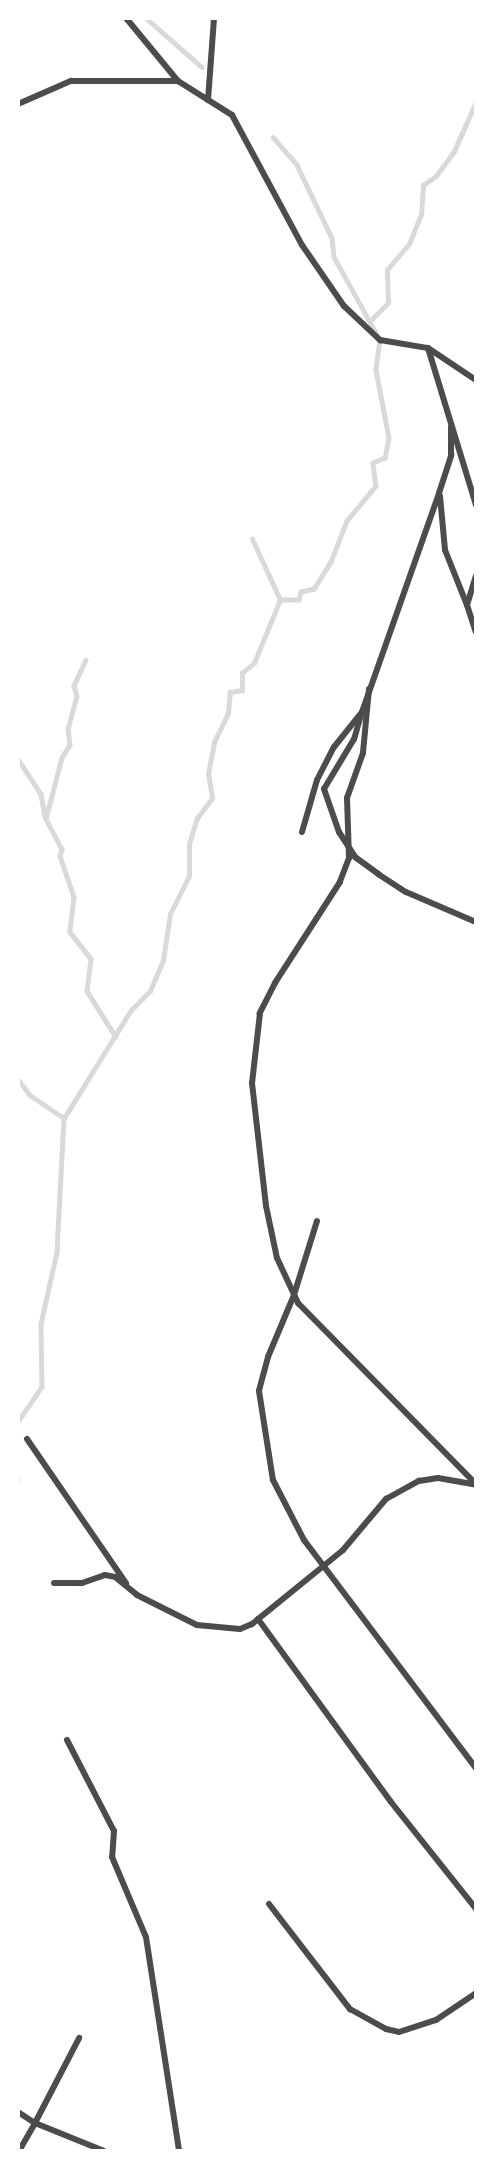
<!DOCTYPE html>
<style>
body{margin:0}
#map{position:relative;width:494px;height:2169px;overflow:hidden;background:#fff;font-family:Mulish,sans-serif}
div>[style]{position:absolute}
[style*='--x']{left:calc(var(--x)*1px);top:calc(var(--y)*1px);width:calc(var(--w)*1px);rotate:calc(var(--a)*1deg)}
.stream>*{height:4.5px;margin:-2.25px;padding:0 2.25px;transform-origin:2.25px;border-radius:2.25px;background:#d9d9d9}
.minor>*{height:6px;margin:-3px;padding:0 3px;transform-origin:3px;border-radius:3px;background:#4c4c4c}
span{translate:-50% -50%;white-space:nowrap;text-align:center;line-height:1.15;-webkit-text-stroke:5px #fff;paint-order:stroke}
.frame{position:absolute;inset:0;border:20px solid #fff;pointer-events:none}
</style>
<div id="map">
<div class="stream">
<i style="--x:146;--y:18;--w:74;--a:41.2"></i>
<i style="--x:273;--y:137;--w:37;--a:49"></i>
<i style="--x:297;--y:165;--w:81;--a:64.4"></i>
<i style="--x:332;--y:238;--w:19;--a:84"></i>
<i style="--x:334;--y:257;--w:95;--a:61"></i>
<i style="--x:380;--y:340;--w:30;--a:98"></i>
<i style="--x:376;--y:370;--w:69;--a:79.2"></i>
<i style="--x:389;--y:438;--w:20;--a:101"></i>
<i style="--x:385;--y:458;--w:13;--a:157"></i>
<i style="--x:373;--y:463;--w:23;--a:83"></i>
<i style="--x:376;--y:486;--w:45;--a:129.6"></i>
<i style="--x:347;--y:521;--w:44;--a:111.3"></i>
<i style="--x:331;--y:562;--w:32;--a:122"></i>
<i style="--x:314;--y:589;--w:13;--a:167"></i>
<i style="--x:301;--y:592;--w:8;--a:104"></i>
<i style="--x:299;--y:600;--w:19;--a:180"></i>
<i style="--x:371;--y:320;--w:24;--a:-45"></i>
<i style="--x:388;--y:303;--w:33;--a:-92"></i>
<i style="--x:387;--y:270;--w:34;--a:-50"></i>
<i style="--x:409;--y:244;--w:31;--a:-68"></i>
<i style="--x:421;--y:215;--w:30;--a:-86"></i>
<i style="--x:423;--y:185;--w:16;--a:-35"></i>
<i style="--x:436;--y:176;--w:31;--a:-54"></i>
<i style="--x:454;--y:151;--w:54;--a:-65.8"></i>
<i style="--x:86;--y:660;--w:29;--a:115"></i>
<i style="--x:74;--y:686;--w:10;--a:73"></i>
<i style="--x:77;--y:696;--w:34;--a:105"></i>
<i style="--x:68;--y:729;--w:16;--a:83"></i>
<i style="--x:70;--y:745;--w:15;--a:122"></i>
<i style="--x:62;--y:758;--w:63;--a:104.7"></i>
<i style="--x:46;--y:819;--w:34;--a:62"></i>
<i style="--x:62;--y:849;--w:7;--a:106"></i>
<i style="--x:60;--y:856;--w:43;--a:71.1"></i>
<i style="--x:74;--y:897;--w:35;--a:97"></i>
<i style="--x:70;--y:932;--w:34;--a:52"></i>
<i style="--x:91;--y:959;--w:32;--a:97"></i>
<i style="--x:87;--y:991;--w:54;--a:57.8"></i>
<i style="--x:18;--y:759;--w:42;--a:56.7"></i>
<i style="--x:41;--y:794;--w:23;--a:80"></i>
<i style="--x:18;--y:1079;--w:20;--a:53"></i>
<i style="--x:30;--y:1095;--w:41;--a:34.1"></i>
<i style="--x:64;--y:1118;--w:134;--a:93"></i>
<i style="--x:57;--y:1252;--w:74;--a:102.5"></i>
<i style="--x:41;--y:1324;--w:63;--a:89.1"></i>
<i style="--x:42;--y:1387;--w:42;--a:124.4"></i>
<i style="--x:64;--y:1118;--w:127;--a:-58.2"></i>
<i style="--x:131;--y:1010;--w:27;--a:-45"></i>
<i style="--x:150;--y:991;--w:34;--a:-67"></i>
<i style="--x:163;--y:960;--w:47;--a:-81.3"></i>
<i style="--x:170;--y:914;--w:42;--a:-63.4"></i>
<i style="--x:189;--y:876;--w:32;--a:-90"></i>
<i style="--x:189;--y:844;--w:27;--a:-73"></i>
<i style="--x:197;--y:818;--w:25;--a:-53"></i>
<i style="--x:212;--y:798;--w:24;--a:-99"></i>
<i style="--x:208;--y:774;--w:33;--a:-79"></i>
<i style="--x:214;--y:742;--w:32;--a:-64"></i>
<i style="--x:228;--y:713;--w:21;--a:-85"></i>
<i style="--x:230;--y:692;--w:12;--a:-9"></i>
<i style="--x:242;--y:690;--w:17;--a:-90"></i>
<i style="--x:242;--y:673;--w:16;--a:-40"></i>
<i style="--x:254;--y:663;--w:68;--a:-67.6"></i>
<i style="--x:280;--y:600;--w:67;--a:-114.7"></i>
<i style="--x:18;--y:1476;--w:6;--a:90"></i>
</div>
<div class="minor">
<i style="--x:126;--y:18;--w:82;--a:50.5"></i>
<i style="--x:208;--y:100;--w:82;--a:-85.8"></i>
<i style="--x:18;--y:104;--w:58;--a:-23.5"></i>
<i style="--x:71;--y:81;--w:107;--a:0"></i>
<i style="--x:178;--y:81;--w:64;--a:32.2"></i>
<i style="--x:232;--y:115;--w:148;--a:61.7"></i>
<i style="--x:302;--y:245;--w:74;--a:55.5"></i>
<i style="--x:344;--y:306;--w:50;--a:43.4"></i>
<i style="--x:380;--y:340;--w:49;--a:9.5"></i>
<i style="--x:428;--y:348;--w:164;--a:73"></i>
<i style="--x:428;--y:348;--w:58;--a:33.7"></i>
<i style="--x:440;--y:496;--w:54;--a:84.7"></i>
<i style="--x:445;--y:550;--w:59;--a:68.2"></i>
<i style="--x:467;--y:605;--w:30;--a:-73"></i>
<i style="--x:467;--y:605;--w:28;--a:72"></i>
<i style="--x:369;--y:689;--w:64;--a:95.4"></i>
<i style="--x:363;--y:753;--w:48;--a:109.6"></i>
<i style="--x:347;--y:798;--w:60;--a:88.1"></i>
<i style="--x:349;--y:858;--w:26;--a:111"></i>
<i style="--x:340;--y:882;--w:120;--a:122.8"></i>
<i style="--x:275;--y:983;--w:34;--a:117"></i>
<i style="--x:260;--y:1013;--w:70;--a:96.5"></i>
<i style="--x:252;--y:1083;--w:124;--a:83.5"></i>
<i style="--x:266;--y:1206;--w:53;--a:78.1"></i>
<i style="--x:277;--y:1258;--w:50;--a:65"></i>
<i style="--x:298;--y:1303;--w:254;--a:45.5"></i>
<i style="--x:361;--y:715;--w:25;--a:106"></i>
<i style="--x:354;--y:739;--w:58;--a:121"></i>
<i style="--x:324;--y:789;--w:46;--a:70.8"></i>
<i style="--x:339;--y:832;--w:30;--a:57"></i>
<i style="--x:355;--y:857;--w:29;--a:36"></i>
<i style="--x:378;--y:874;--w:33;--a:33"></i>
<i style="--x:406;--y:892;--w:76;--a:23.2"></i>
<i style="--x:302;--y:832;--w:54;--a:-73.9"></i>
<i style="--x:317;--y:780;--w:37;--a:-63"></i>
<i style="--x:334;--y:747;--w:45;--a:-51.3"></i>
<i style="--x:362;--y:712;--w:232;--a:-70.6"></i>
<i style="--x:439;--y:493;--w:40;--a:-72"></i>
<i style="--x:451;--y:455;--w:28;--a:-90"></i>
<i style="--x:317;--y:1221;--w:77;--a:107.3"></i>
<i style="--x:294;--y:1295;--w:67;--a:112.8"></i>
<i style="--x:268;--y:1357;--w:35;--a:105"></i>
<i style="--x:259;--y:1391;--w:90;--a:81.1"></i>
<i style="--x:273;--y:1480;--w:68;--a:62.7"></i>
<i style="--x:304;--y:1540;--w:286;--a:53"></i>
<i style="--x:27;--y:1439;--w:175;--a:55.5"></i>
<i style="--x:54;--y:1583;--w:28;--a:0"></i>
<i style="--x:82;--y:1583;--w:24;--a:-19"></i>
<i style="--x:105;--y:1575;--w:10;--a:11"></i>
<i style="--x:115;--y:1577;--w:28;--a:39"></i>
<i style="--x:137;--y:1595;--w:67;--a:26.6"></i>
<i style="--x:197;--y:1625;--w:43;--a:5.3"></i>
<i style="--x:240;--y:1629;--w:13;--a:-23"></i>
<i style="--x:252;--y:1624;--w:117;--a:-39.1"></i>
<i style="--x:343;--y:1550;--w:67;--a:-49.9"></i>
<i style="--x:386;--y:1499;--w:38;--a:-29"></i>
<i style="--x:419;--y:1481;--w:19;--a:-9"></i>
<i style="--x:438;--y:1478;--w:39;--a:10"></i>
<i style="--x:258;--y:1619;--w:226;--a:54"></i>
<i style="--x:391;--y:1802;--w:137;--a:51.5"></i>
<i style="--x:67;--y:1740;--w:102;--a:62.7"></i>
<i style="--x:114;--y:1831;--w:26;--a:94"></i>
<i style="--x:112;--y:1857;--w:87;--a:67"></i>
<i style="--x:146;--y:1937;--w:217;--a:81.2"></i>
<i style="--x:269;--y:1904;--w:133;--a:52.4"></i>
<i style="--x:350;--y:2009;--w:41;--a:29.1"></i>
<i style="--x:386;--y:2029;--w:13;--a:13"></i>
<i style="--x:399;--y:2032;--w:39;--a:-18"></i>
<i style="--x:436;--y:2020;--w:48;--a:-34"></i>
<i style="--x:18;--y:2112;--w:20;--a:33"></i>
<i style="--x:35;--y:2123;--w:96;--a:-62.6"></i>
<i style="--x:19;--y:2151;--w:32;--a:-60"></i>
<i style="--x:35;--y:2123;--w:74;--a:22.1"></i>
</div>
<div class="frame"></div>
</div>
